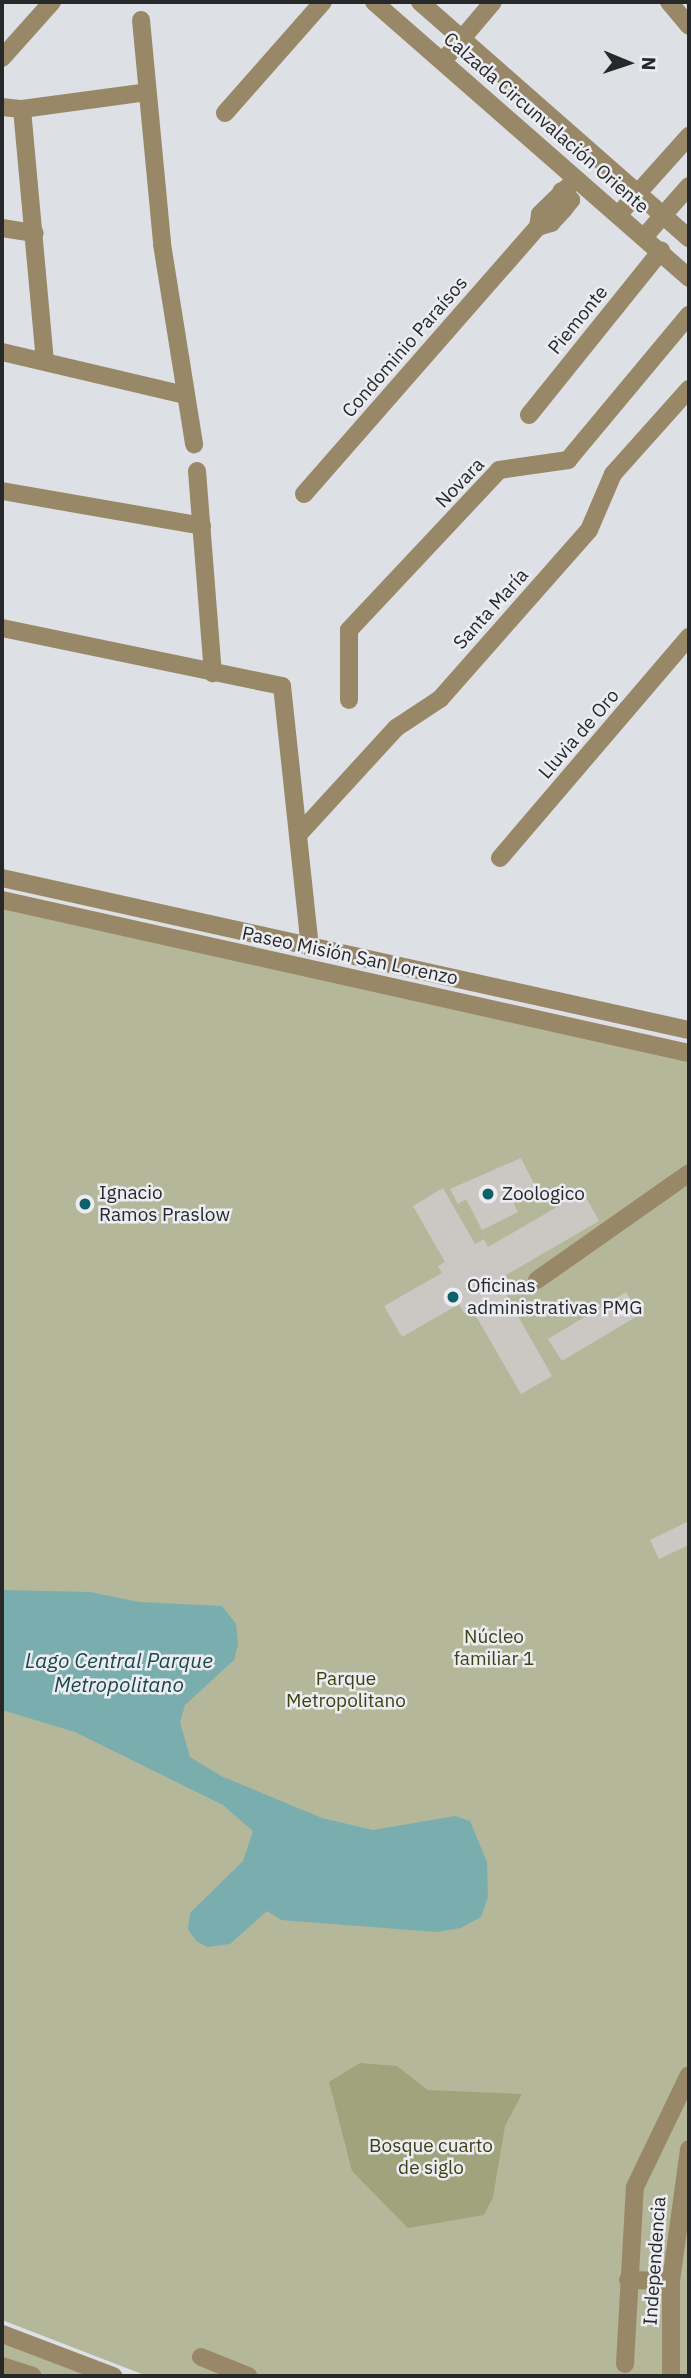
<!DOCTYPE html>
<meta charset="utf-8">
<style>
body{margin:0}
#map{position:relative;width:691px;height:2378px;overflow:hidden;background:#dde0e5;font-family:"IBM Plex Sans",sans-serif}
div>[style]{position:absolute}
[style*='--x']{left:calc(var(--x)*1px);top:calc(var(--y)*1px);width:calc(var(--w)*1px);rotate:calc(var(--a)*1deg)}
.green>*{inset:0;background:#b5b79a}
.forest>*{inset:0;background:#a0a37c}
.water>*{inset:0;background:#7aadae}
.building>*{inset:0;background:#cbc8c3}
.minor>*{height:18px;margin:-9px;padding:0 9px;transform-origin:9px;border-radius:9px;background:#998867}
.dots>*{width:19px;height:19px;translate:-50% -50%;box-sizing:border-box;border:4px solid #ebedf2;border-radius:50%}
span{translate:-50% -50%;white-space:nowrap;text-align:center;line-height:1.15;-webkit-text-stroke:5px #ebedf2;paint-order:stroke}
.street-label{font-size:19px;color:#27282a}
.poi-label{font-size:19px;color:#27282a}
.left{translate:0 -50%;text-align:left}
.park-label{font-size:19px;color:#3f4011}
.water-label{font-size:21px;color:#194849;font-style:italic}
.frame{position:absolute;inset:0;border:4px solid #27282a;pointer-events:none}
.north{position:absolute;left:593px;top:28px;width:70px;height:70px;-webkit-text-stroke:5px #ebedf2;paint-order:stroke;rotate:92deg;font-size:19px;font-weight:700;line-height:28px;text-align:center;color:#27282a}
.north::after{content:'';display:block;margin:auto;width:24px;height:32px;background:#27282a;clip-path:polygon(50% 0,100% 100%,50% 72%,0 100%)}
</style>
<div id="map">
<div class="green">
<i style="clip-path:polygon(2px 909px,689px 1060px,689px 2376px,147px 2376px,2px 2320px)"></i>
<i style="clip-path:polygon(2px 2339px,91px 2371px,89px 2376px,48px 2376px,2px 2361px)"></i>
</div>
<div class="forest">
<i style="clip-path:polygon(360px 2063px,397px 2066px,428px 2090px,522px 2094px,505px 2126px,493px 2197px,484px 2215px,408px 2228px,352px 2171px,329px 2082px)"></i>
</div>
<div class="water">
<i style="clip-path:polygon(2px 1590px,90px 1592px,139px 1602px,222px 1606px,236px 1624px,238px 1644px,234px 1660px,185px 1705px,180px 1722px,190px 1757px,221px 1776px,322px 1818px,373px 1830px,455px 1816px,470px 1821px,487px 1862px,488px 1897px,481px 1917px,461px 1928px,436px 1932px,281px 1920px,267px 1911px,230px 1944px,207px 1947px,196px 1941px,188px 1929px,190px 1913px,243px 1861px,253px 1831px,223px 1805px,75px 1732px,2px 1710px)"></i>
</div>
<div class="building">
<i style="clip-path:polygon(521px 1158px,536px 1188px,512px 1200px,518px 1212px,482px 1230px,466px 1199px,458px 1204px,450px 1189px)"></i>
<i style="clip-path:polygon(443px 1188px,475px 1244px,484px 1239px,488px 1247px,583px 1192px,599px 1221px,506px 1275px,511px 1285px,503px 1290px,552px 1376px,521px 1394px,472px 1309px,464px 1313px,459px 1304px,402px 1337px,384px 1306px,442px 1273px,438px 1266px,445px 1262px,413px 1206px)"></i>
<i style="clip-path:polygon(626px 1292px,639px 1315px,562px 1361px,548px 1339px)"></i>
<i style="clip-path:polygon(689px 1521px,689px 1545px,659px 1559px,650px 1540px)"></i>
</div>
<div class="minor">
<i style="--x:374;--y:2;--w:419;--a:41.2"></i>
<i style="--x:420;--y:2;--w:358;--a:41.3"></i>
<i style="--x:669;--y:2;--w:31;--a:50"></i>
<i style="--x:141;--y:20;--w:225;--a:84.6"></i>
<i style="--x:162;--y:244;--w:203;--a:80.9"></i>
<i style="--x:2;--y:58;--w:75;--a:-48.2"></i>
<i style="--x:443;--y:61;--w:77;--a:-49.7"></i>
<i style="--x:2;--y:107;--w:20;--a:6"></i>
<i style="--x:22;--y:109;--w:126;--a:-7.7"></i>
<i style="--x:22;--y:109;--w:253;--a:84.8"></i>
<i style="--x:225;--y:113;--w:148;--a:-48.6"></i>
<i style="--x:619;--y:214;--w:105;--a:-48.1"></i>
<i style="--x:538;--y:227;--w:13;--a:-81"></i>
<i style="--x:540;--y:214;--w:42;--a:-44"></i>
<i style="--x:2;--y:228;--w:33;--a:9"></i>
<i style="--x:644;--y:237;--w:68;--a:-48.6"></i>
<i style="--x:2;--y:352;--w:189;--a:13.2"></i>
<i style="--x:529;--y:415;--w:211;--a:-51.2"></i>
<i style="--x:197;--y:471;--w:203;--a:85.5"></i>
<i style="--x:2;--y:491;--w:203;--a:9.9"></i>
<i style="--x:304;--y:494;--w:355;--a:-48.8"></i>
<i style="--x:538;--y:227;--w:14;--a:-17"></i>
<i style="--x:551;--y:223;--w:18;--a:-47"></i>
<i style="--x:563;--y:210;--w:13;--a:-51"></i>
<i style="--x:571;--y:200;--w:13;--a:-138"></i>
<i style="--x:2;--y:628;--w:286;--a:11.7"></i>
<i style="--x:282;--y:686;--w:263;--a:83.9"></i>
<i style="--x:349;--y:700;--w:70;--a:-90"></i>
<i style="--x:349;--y:630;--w:219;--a:-46.8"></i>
<i style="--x:499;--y:470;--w:70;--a:-8.2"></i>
<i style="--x:568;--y:460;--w:189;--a:-50.2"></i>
<i style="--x:298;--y:835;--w:145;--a:-47.5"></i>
<i style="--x:396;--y:728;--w:53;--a:-33.4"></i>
<i style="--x:440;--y:699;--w:225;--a:-48.6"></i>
<i style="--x:589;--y:530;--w:61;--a:-66.8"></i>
<i style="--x:613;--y:474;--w:114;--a:-48.2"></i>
<i style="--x:500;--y:858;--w:291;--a:-49.5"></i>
<i style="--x:2;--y:878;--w:704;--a:12.48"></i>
<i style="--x:2;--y:900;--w:704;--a:12.56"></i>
<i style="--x:537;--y:1280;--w:186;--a:-35.1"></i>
<i style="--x:628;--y:2280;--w:43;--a:1.3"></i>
<i style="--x:2;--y:2334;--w:119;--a:20.7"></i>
<i style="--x:201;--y:2357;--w:51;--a:22"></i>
<i style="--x:625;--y:2364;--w:177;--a:-86.8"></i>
<i style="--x:635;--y:2187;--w:124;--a:-64.3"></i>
<i style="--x:2;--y:2366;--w:32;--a:18"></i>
<i style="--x:671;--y:2376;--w:95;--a:-90"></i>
<i style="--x:671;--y:2281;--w:133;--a:-82.2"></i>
</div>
<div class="dots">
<i style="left:488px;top:1194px;background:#106167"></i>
<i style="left:85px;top:1204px;background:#106167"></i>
<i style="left:453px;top:1297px;background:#106167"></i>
</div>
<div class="street-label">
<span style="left:546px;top:123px;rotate:41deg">Calzada Circunvalación Oriente</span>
<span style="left:578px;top:320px;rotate:-51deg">Piemonte</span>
<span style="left:405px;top:347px;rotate:-49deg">Condominio Paraísos</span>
<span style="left:460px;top:483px;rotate:-46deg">Novara</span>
<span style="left:491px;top:609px;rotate:-48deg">Santa María</span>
<span style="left:579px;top:734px;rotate:-49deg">Lluvia de Oro</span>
<span style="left:350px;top:956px;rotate:12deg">Paseo Misión San Lorenzo</span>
<span style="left:655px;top:2261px;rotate:-86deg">Independencia</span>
</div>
<div class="poi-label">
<span class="left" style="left:99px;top:1204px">Ignacio<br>Ramos Praslow</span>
<span class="left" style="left:502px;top:1194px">Zoologico</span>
<span class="left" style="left:467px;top:1297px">Oficinas<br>administrativas PMG</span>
</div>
<div class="park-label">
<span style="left:494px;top:1648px">Núcleo<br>familiar 1</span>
<span style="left:346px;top:1690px">Parque<br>Metropolitano</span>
<span style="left:431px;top:2157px">Bosque cuarto<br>de siglo</span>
</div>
<div class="water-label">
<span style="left:119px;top:1672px">Lago Central Parque<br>Metropolitano</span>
</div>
<div class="frame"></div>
<div class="north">N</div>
</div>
